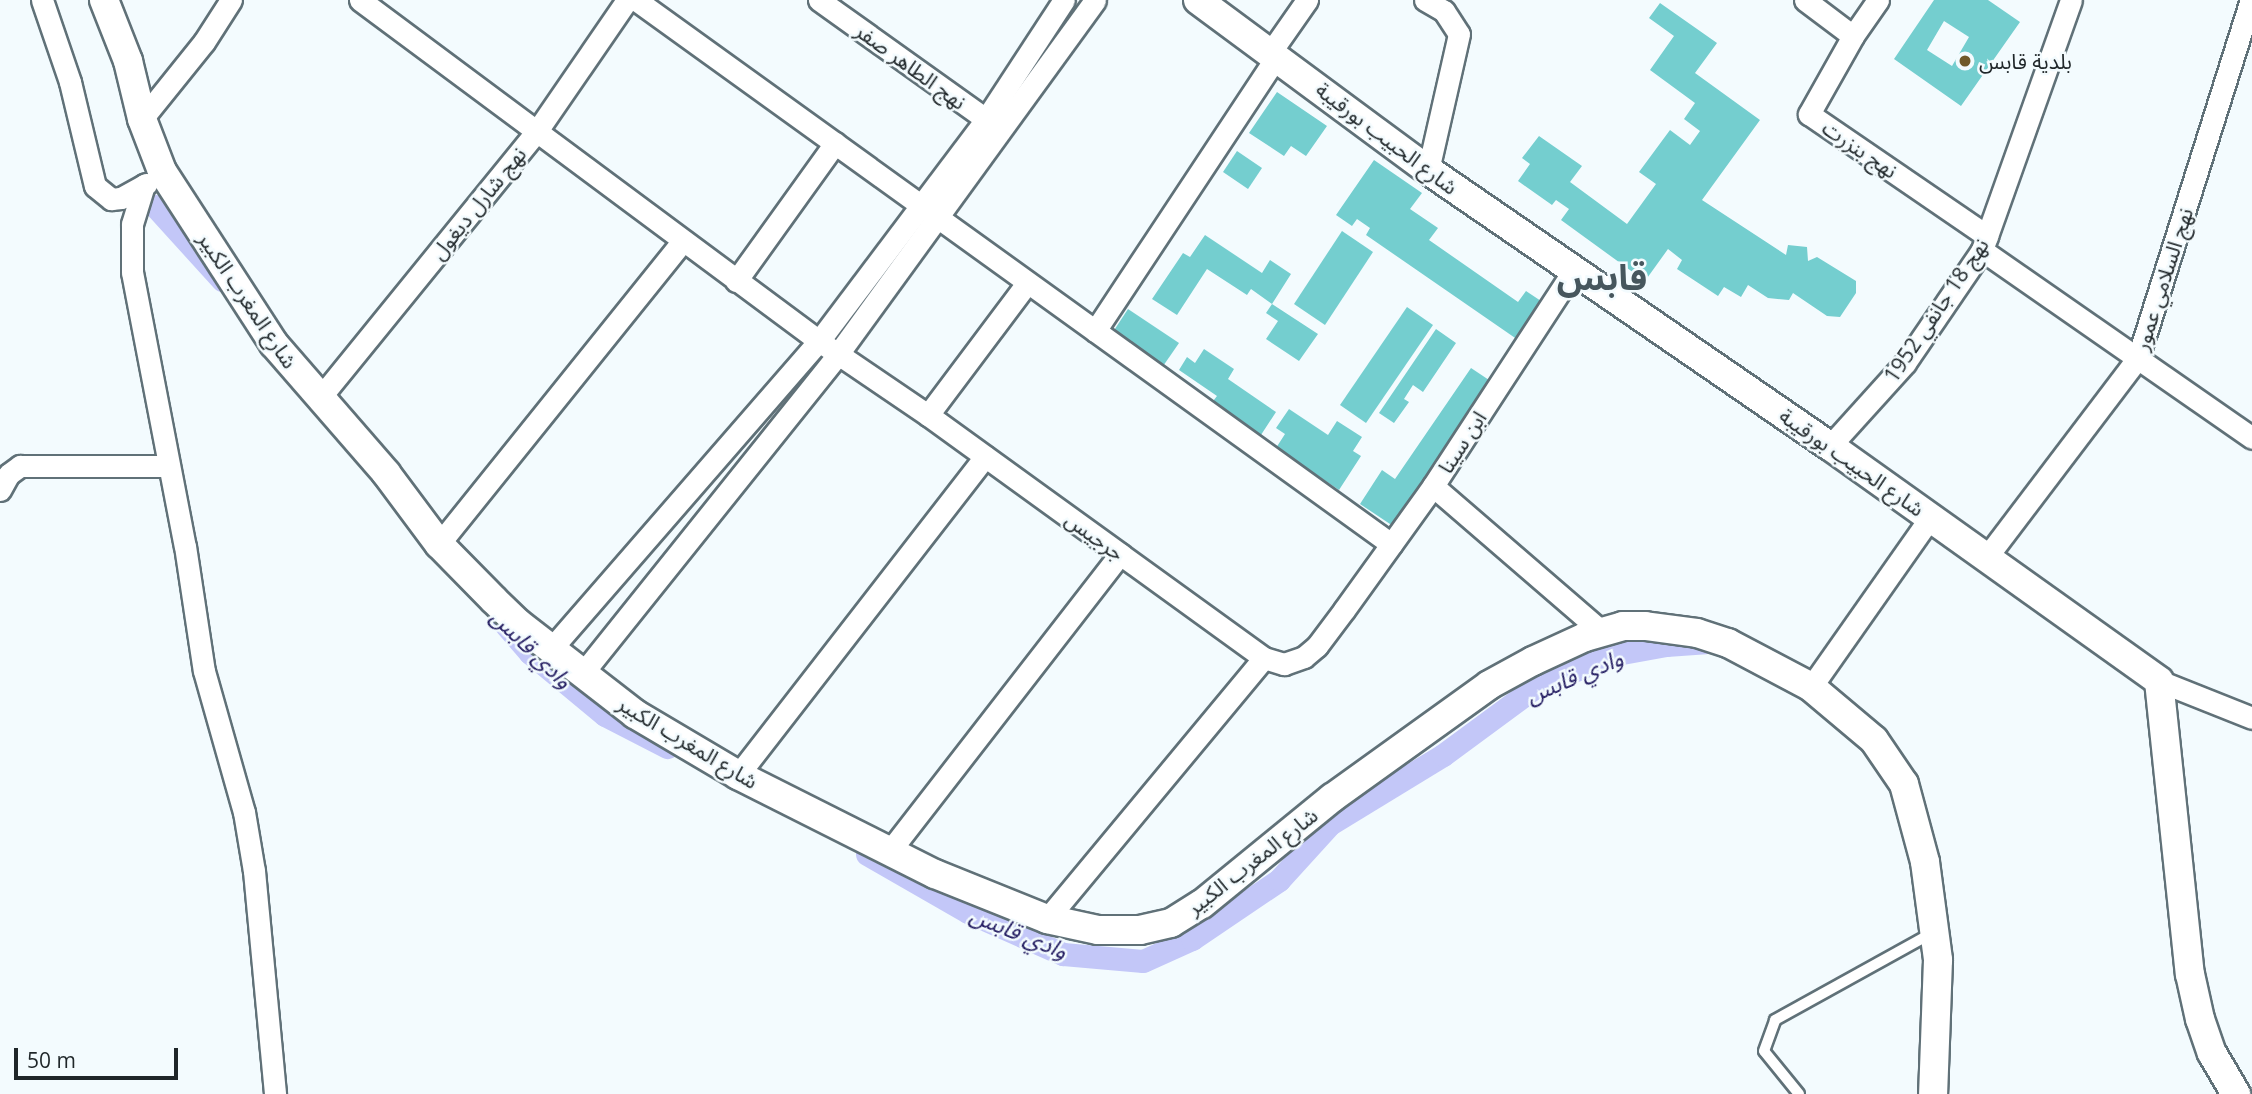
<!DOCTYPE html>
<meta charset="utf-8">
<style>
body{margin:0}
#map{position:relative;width:2252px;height:1094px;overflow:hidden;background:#f3fbfe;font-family:"Open Sans","Noto Sans Arabic",sans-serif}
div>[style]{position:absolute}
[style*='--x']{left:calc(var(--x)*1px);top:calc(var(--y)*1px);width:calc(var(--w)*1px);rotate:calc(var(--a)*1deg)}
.canal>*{height:23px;margin:-11.5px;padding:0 11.5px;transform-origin:11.5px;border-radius:11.5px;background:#c3c7f8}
.building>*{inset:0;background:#74cecf}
.roads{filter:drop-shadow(2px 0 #607178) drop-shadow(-2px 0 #607178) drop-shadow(0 2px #607178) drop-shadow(0 -2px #607178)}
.service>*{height:10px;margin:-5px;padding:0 5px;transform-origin:5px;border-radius:5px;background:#fff}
.minor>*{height:21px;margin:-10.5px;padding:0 10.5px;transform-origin:10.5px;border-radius:10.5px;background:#fff}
.tertiary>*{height:28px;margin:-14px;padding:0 14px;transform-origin:14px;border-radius:14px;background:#fff}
.dots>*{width:19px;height:19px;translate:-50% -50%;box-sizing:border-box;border:4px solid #f3fbfe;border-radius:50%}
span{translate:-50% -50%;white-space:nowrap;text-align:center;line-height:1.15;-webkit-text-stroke:5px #f3fbfe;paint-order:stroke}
.poi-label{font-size:21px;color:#1f2629}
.left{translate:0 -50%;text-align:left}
.street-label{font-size:21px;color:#1f2629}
.water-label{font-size:23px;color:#241d62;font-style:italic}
.town-label{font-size:35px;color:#46565d;font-weight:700}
.scale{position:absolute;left:14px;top:1048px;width:164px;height:32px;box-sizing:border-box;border:4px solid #1f2629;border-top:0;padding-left:9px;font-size:21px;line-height:24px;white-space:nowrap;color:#1f2629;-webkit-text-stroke:5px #f3fbfe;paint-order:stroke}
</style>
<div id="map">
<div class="canal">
<i style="--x:155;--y:206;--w:100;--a:47.8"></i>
<i style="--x:504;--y:623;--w:40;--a:49"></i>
<i style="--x:530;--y:653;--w:97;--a:39.6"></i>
<i style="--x:605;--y:715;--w:70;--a:27.3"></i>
<i style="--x:867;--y:854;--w:116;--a:29.9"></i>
<i style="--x:968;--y:912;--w:104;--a:23.9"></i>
<i style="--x:1063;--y:954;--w:80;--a:5"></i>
<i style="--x:1143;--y:961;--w:54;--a:-24.2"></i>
<i style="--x:1192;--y:939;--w:105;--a:-34.1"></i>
<i style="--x:1279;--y:880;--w:76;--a:-47.7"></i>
<i style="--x:1330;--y:824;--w:132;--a:-31.4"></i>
<i style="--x:1443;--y:755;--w:113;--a:-36.4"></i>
<i style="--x:1534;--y:688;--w:84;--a:-23.2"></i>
<i style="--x:1611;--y:655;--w:56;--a:-10.3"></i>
<i style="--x:1666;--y:645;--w:39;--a:-4"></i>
</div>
<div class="building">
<i style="clip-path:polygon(evenodd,1934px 0,1988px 0,2020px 22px,1961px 106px,1894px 59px,1934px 0,1944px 21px,1969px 37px,1952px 66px,1927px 50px,1944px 21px)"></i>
<i style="clip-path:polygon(1660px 3px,1717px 43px,1695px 73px,1760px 120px,1702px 200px,1786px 255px,1788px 245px,1807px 247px,1808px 261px,1817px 257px,1856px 281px,1856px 293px,1840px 317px,1827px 316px,1793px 293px,1789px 300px,1768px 298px,1748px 285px,1741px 297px,1724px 287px,1718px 296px,1677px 269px,1682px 260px,1668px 249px,1645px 281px,1561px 220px,1569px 209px,1556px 200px,1552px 205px,1518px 181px,1530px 164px,1522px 158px,1539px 136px,1582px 166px,1570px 182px,1627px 224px,1656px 184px,1639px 172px,1670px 130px,1690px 145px,1700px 131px,1684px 119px,1695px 103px,1650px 70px,1674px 36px,1649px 18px)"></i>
<i style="clip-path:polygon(1277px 92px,1327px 126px,1306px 156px,1291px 146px,1284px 156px,1249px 133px)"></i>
<i style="clip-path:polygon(1237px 151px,1262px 168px,1248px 189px,1223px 172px)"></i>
<i style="clip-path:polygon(1374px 160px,1422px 193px,1410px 209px,1438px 228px,1429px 240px,1518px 302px,1526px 291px,1547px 305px,1521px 342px,1366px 235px,1370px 228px,1357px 219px,1352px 226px,1336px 215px)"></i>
<i style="clip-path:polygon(1342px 231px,1373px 252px,1325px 325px,1294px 304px)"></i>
<i style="clip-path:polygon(1205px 235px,1262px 273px,1270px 260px,1291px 274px,1272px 304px,1318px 334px,1299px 361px,1266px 339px,1278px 321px,1266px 313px,1272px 304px,1251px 289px,1247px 295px,1207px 269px,1177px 315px,1152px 299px,1183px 253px,1190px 257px)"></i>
<i style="clip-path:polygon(1407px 307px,1433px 325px,1366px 423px,1340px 405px)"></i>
<i style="clip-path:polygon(1128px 309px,1179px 343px,1159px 372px,1109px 338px)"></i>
<i style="clip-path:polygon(1436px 329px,1456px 343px,1423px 392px,1413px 385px,1404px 399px,1409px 402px,1394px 423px,1379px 413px)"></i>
<i style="clip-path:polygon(1204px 349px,1234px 369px,1228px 379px,1276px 412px,1259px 438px,1210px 405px,1217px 396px,1179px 370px,1187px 357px,1195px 363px)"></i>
<i style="clip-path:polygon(1471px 368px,1495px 384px,1398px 524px,1390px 524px,1360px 504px,1382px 470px,1395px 479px)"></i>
<i style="clip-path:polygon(1289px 409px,1328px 435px,1337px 421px,1362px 437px,1353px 451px,1361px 456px,1339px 490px,1276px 448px,1285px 434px,1276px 428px)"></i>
</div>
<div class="roads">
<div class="service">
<i style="--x:1799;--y:1094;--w:55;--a:-129.1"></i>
<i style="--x:1764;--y:1051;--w:33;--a:-70"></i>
<i style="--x:1775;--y:1020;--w:179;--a:-29"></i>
</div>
<div class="minor">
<i style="--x:42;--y:0;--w:87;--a:71.1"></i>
<i style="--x:70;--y:82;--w:107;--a:76.5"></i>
<i style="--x:95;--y:186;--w:21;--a:39"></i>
<i style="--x:111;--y:199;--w:10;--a:-6"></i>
<i style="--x:121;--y:198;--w:29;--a:-29"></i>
<i style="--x:360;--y:0;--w:572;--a:36.61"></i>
<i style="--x:819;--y:341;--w:132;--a:34.2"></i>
<i style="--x:928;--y:415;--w:415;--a:35.9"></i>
<i style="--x:1264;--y:658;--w:21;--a:17"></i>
<i style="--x:1284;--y:664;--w:21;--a:-19"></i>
<i style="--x:1304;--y:657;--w:17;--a:-40"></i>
<i style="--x:1317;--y:646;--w:45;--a:-53.1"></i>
<i style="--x:1344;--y:610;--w:153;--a:-54.3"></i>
<i style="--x:1433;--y:486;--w:258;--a:-56.9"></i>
<i style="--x:636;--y:0;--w:931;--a:35.77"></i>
<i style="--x:819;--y:0;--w:219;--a:35.5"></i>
<i style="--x:1425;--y:0;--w:22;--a:30"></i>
<i style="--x:1444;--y:11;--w:27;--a:57"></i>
<i style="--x:1459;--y:34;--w:139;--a:102.8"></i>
<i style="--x:1805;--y:0;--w:60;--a:36.9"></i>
<i style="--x:1878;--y:0;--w:44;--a:124.8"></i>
<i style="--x:1853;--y:36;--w:90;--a:119.4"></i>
<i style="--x:1809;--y:114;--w:216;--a:34.4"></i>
<i style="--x:1270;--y:53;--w:65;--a:-55.1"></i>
<i style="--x:142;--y:119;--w:99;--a:-51.2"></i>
<i style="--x:204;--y:42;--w:50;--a:-57.3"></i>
<i style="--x:144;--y:185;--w:41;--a:107.1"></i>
<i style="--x:132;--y:224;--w:48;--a:90"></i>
<i style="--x:132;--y:272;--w:279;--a:79.1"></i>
<i style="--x:185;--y:546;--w:126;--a:81.4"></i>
<i style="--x:204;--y:671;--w:147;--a:74.2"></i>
<i style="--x:244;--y:812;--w:60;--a:80.4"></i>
<i style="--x:254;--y:871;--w:224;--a:84.6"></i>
<i style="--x:1982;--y:250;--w:329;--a:34.8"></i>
<i style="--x:736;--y:281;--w:170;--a:-54.3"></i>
<i style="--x:1095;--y:331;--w:330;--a:-56.5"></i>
<i style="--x:319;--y:399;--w:345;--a:-50.9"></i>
<i style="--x:537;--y:131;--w:159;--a:-55.5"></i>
<i style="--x:928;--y:415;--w:165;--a:-53.1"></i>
<i style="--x:1830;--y:446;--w:112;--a:-47.9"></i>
<i style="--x:1905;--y:363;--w:137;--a:-55.7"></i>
<i style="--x:1982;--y:250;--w:265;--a:-70.4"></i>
<i style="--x:1433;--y:486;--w:222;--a:40.8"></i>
<i style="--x:0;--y:490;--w:18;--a:-61"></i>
<i style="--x:9;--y:474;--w:14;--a:-36"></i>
<i style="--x:20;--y:466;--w:148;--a:0"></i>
<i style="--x:439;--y:544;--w:389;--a:-51.2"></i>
<i style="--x:1986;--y:558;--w:251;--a:-52.8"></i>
<i style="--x:2138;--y:358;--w:375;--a:-72.5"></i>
<i style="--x:551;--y:649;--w:408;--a:-49"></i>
<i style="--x:819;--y:341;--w:278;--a:-53"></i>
<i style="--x:986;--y:119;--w:142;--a:-56.8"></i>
<i style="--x:582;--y:674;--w:410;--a:-51.3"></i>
<i style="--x:838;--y:354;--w:437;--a:-54"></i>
<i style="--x:2159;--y:681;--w:100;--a:21.7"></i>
<i style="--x:1811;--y:687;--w:209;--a:-54.9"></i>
<i style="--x:738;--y:775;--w:403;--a:-52.2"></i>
<i style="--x:889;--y:852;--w:377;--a:-52.2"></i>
<i style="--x:1047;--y:919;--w:339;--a:-50.3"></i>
</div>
<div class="tertiary">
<i style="--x:104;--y:0;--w:66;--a:68.5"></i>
<i style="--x:128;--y:61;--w:60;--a:76.4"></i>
<i style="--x:142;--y:119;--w:56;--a:69"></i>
<i style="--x:162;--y:171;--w:206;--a:57.1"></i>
<i style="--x:274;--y:344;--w:171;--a:49"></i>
<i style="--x:386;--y:473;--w:89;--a:53.3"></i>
<i style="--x:439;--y:544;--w:78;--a:45.5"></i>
<i style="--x:494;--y:600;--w:35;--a:44"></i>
<i style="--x:519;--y:624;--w:147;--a:37.8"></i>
<i style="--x:635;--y:714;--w:120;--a:30.6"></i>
<i style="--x:738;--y:775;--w:220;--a:26.7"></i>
<i style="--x:935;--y:874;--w:121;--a:21.9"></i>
<i style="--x:1047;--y:919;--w:52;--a:12.2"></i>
<i style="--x:1098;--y:930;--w:42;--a:0"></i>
<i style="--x:1140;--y:930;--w:32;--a:-13"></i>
<i style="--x:1171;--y:923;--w:36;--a:-32"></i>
<i style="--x:1202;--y:904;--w:168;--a:-39.2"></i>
<i style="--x:1332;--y:798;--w:193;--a:-35.7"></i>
<i style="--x:1489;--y:685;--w:50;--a:-28.6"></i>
<i style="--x:1533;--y:661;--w:57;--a:-24.8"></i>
<i style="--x:1585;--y:637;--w:40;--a:-16"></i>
<i style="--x:1623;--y:626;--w:22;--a:0"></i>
<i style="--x:1645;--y:626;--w:52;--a:7.7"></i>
<i style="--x:1697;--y:633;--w:33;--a:18"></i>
<i style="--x:1728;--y:643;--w:94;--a:27.9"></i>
<i style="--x:1811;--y:687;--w:82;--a:40.1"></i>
<i style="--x:1874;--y:740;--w:53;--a:55.7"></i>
<i style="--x:1904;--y:784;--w:81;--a:74.9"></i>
<i style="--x:1925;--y:862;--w:99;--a:82.4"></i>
<i style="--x:1938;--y:960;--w:134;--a:92.1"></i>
<i style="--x:1198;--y:0;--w:286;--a:36.5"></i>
<i style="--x:1428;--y:170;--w:488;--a:34.5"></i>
<i style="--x:1830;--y:446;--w:404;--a:35.5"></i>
<i style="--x:2159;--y:681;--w:295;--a:84"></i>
<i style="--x:2190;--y:974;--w:46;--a:77.5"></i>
<i style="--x:2200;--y:1019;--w:36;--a:71"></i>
<i style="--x:2212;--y:1053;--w:48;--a:59.7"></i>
</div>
</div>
<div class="dots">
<i style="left:1965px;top:61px;background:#705929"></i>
</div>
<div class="poi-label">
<span class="left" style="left:1979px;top:61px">بلدية قابس</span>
</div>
<div class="street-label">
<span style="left:911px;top:66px;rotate:36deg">نهج الطاهر صفر</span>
<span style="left:1387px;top:138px;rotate:37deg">شارع الحبيب بورقيبة</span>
<span style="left:1860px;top:149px;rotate:34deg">نهج بنزرت</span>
<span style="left:478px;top:203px;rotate:-51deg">نهج شارل ديغول</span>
<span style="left:2163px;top:279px;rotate:-72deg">نهج السلامي عمور</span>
<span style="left:248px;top:300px;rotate:56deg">شارع المغرب الكبير</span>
<span style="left:1936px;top:310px;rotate:-56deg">نهج 18 جانفي 1952</span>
<span style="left:1462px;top:442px;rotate:-57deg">ابن سينا</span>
<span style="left:1852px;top:462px;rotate:35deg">شارع الحبيب بورقيبة</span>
<span style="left:1095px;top:536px;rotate:36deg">جرجيس</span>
<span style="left:688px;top:742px;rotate:31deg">شارع المغرب الكبير</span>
<span style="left:1252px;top:861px;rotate:-38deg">شارع المغرب الكبير</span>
</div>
<div class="water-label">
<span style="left:532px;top:648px;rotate:44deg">وادي قابس</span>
<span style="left:1574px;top:676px;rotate:-23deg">وادي قابس</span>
<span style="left:1019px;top:932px;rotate:22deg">وادي قابس</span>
</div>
<div class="town-label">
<span style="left:1602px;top:277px">قابس</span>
</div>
<div class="scale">50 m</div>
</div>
